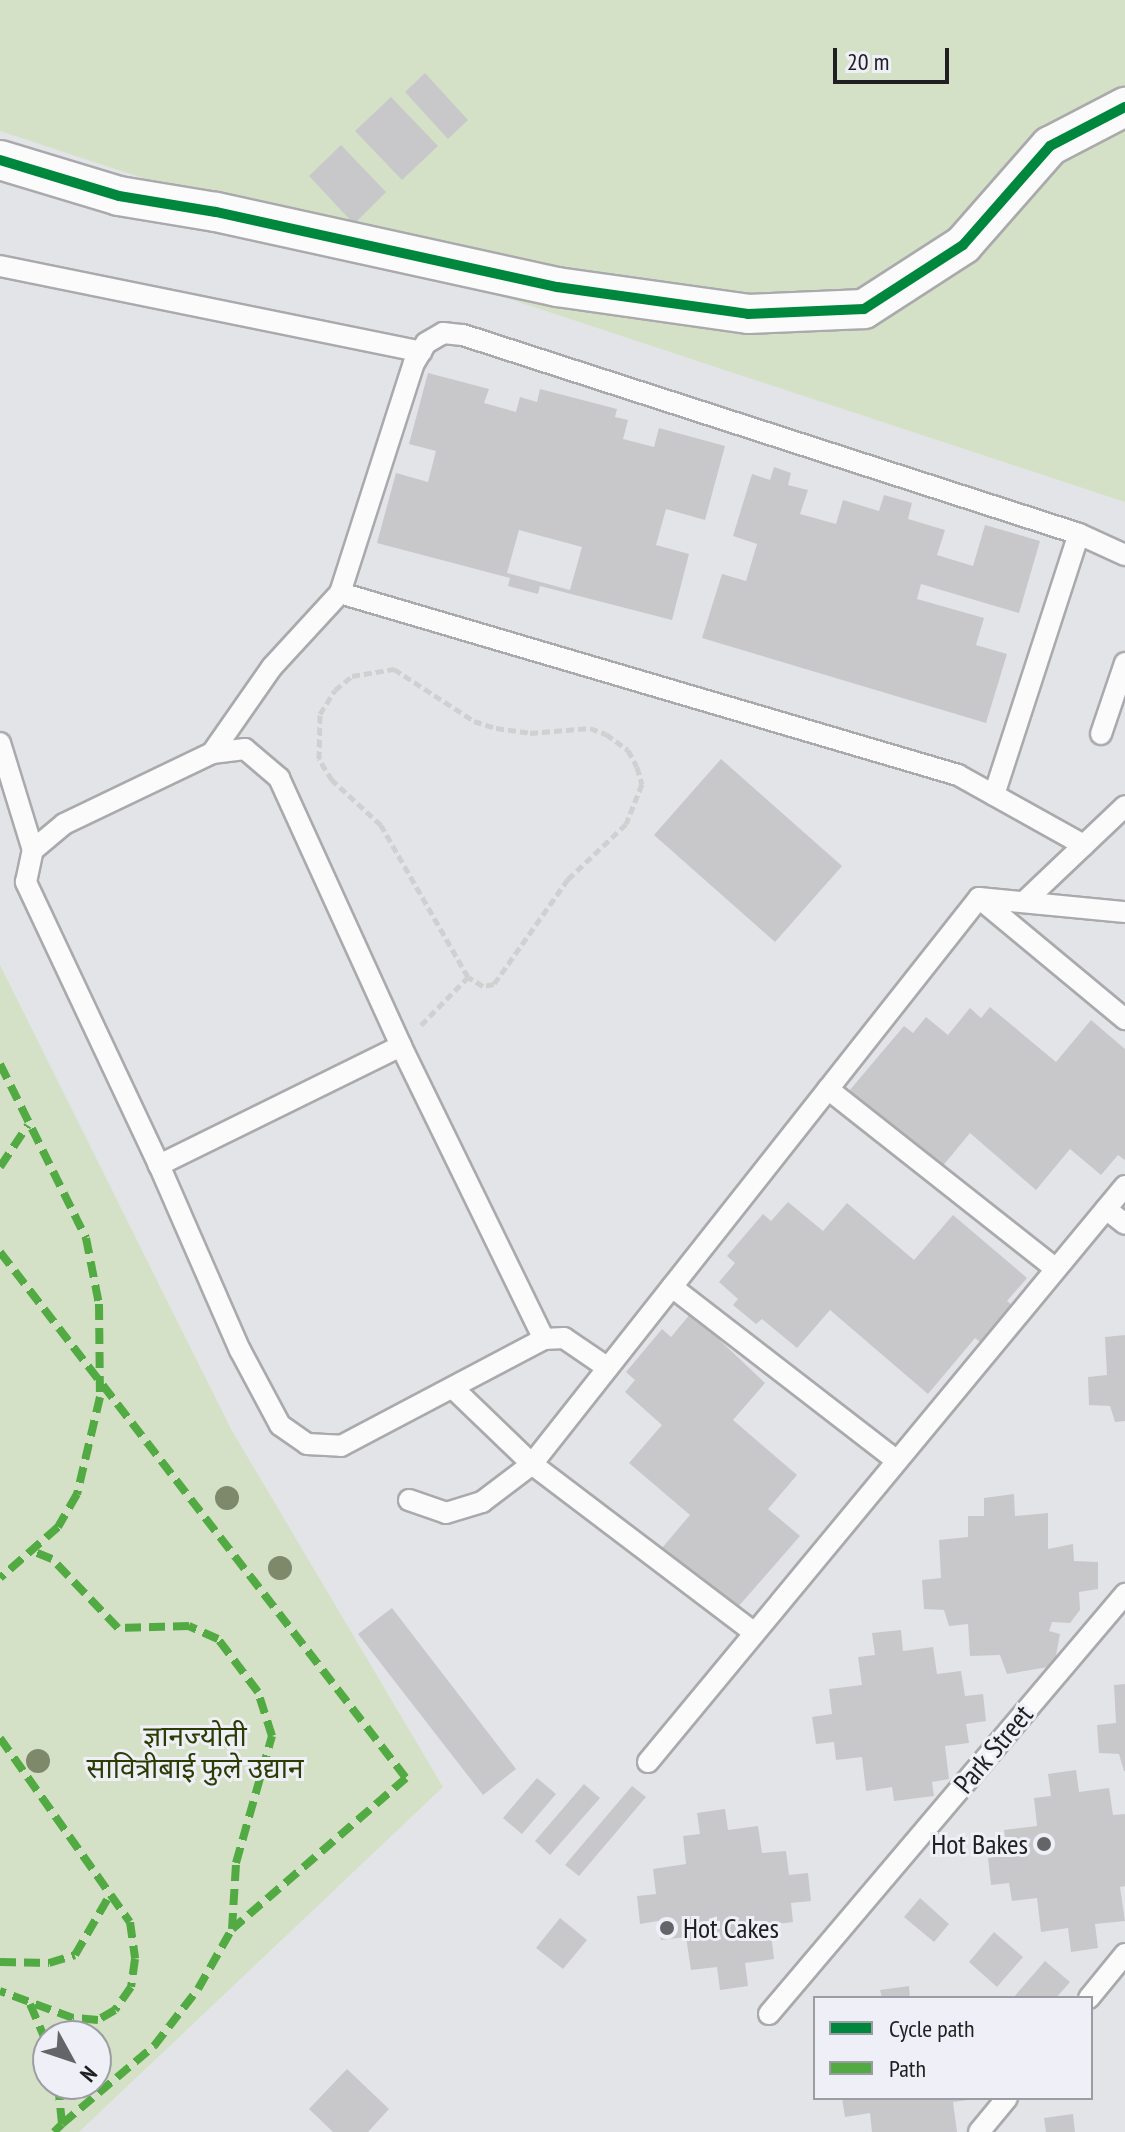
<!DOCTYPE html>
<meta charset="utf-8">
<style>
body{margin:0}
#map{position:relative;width:1125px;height:2132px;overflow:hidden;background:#e3e4e8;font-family:"PT Sans Narrow","Noto Sans Devanagari",sans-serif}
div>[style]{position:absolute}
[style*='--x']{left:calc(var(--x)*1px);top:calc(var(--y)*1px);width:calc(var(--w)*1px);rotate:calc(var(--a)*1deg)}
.green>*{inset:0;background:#d5e1c6}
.building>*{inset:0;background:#c8c8cb}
.path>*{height:5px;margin-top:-2.5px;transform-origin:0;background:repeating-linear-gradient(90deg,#cfd0d0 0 8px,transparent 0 12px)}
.roads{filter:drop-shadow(2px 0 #aaaaad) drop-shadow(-2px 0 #aaaaad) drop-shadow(0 2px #aaaaad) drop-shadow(0 -2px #aaaaad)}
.lane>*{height:20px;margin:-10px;padding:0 10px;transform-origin:10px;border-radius:10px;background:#fbfbfc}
.street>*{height:38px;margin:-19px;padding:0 19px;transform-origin:19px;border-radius:19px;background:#fbfbfc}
.quiet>*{height:8px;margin-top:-4px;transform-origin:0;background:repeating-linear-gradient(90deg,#52aa43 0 16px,transparent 0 24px)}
.cycleway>*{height:10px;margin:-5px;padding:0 5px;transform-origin:5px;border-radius:5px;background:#00873e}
.trees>*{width:24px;height:24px;margin:-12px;border-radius:50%;background:#7e886a}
.dots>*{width:22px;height:22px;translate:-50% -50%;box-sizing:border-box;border:4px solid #eff0f7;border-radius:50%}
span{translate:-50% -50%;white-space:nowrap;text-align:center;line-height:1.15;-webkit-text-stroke:6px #eff0f7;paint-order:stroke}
.park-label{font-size:28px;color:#2c3d03}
.street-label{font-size:28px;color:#202023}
.poi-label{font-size:28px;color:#202023}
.right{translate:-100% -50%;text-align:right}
.left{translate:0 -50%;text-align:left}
.legend{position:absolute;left:813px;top:1996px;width:280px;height:104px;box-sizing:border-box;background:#eff0f7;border:2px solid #9c9da2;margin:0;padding:10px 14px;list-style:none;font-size:24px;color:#202023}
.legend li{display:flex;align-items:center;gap:16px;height:40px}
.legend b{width:40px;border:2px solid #9c9da2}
.north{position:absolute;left:32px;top:2020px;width:80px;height:80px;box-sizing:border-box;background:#eff0f7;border:2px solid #9c9da2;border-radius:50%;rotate:130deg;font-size:22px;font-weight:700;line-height:32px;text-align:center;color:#202023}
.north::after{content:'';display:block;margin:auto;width:28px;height:36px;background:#646568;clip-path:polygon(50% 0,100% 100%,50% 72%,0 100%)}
.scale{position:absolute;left:833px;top:48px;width:116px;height:36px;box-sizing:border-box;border:4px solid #202023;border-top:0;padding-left:10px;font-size:24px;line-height:28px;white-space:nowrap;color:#202023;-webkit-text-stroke:6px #eff0f7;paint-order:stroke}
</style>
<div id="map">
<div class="green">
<i style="clip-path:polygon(0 0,1125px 0,1125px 502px,0 131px)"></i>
<i style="clip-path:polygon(evenodd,0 965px,231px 1429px,443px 1787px,79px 2132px,0 2132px,0 965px,48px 2036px,96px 2036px,96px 2084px,48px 2084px,48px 2036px)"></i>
</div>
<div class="building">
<i style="clip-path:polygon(425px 73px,468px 120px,448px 139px,405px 92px)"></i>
<i style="clip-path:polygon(391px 97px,438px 146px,402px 180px,355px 131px)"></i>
<i style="clip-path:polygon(341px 145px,386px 192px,354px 224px,309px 176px)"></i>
<i style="clip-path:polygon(evenodd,428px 373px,489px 389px,484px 403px,516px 412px,520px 397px,537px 402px,540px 389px,617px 409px,615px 417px,628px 420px,623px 439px,654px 447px,659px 428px,725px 446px,705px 520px,666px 509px,656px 545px,689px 554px,672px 620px,540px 586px,538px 594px,508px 586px,510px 578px,377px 543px,396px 473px,428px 482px,436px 451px,409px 444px,428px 373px,519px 530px,582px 547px,570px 590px,507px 573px,519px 530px)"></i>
<i style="clip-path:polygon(774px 467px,791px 473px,788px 485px,808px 490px,800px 514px,836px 524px,843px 500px,879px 511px,884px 495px,912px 503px,908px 519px,945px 530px,937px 555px,973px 566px,985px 525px,1040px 541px,1019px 613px,921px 584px,917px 599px,984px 618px,976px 645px,1007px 654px,986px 723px,702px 638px,722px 574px,746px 581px,757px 544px,733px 536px,752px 474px,770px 480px)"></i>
<i style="clip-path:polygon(721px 759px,842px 866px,775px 942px,654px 835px)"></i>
<i style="clip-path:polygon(990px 1007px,1056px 1062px,1091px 1020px,1125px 1049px,1125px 1160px,1118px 1155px,1101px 1175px,1070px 1149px,1036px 1190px,970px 1133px,941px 1168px,849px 1091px,904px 1026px,913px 1033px,926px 1017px,948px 1035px,970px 1008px,981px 1018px)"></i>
<i style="clip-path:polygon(788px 1202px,823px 1231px,847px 1203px,914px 1260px,953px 1215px,1027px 1278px,1007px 1301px,1016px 1308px,984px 1345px,975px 1338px,928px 1394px,830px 1310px,797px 1348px,762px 1319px,756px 1324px,733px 1305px,738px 1299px,719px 1282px,735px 1263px,727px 1256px,763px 1214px,771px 1221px)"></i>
<i style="clip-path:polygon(691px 1313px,765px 1383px,733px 1420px,797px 1475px,768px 1509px,800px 1536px,737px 1608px,703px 1579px,697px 1586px,676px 1569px,681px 1564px,662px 1548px,690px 1515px,629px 1463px,662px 1425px,625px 1392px,635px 1380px,626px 1372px,662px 1329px,671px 1337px)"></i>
<i style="clip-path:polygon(1125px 1335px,1125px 1421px,1115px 1422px,1110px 1406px,1089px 1405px,1088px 1377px,1107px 1375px,1105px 1337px)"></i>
<i style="clip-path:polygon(1014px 1494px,1015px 1516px,1048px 1513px,1048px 1549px,1073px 1544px,1074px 1561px,1098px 1562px,1098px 1589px,1079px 1592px,1080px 1610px,1070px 1623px,1052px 1622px,1049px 1631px,1060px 1634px,1054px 1666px,1007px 1674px,1000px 1655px,970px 1656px,968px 1624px,949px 1626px,944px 1610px,924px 1609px,922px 1580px,941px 1578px,939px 1540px,968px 1537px,968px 1516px,984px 1516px,984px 1498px)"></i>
<i style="clip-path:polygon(392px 1608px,516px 1769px,483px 1795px,358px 1634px)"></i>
<i style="clip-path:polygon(901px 1630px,903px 1651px,933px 1647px,937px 1674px,961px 1671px,965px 1696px,983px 1694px,986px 1721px,966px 1724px,969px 1743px,945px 1746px,949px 1779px,932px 1782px,934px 1796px,894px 1801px,892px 1787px,866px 1791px,862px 1757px,836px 1760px,834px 1742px,816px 1744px,812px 1717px,832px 1714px,829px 1689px,862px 1685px,858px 1657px,875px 1655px,872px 1633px)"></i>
<i style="clip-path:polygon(1125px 1684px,1125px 1771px,1124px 1771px,1119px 1754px,1099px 1753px,1097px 1725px,1116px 1723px,1114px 1685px)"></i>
<i style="clip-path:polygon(1076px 1770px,1079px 1792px,1109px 1788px,1113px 1815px,1125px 1814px,1125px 1886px,1120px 1887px,1125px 1921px,1095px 1924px,1098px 1948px,1071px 1952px,1068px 1928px,1041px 1932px,1037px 1898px,1012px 1901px,1009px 1883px,991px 1885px,988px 1858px,1008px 1855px,1004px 1830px,1037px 1826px,1034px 1798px,1051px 1796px,1048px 1774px)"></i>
<i style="clip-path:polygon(537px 1778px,556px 1794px,522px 1834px,503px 1818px)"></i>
<i style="clip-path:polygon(584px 1784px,600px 1798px,550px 1855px,535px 1841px)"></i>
<i style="clip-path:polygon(632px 1786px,646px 1797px,579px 1876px,565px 1865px)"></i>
<i style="clip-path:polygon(725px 1809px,728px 1830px,758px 1826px,762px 1853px,786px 1851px,789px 1875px,808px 1873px,811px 1901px,791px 1903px,793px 1922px,770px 1925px,774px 1959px,745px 1963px,748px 1986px,720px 1990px,717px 1967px,691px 1970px,686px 1937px,661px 1940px,658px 1921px,640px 1924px,637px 1896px,656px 1894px,653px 1869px,686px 1864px,683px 1836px,700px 1834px,697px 1813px)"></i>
<i style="clip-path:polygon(920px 1898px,949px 1924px,934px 1942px,904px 1917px)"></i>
<i style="clip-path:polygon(560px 1918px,587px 1940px,563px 1969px,536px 1948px)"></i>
<i style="clip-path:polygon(994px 1932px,1023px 1957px,997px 1987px,969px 1962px)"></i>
<i style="clip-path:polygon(1045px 1961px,1070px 1982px,1056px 1998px,1013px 1998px)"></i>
<i style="clip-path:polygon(909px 1986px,910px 1998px,882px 1998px,880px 1990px)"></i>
<i style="clip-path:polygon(347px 2069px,389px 2109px,368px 2132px,333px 2132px,309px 2109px)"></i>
<i style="clip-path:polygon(842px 2098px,967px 2098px,968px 2100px,953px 2102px,957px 2132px,872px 2132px,870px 2113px,845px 2117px)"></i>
<i style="clip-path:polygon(1073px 2114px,1075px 2132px,1046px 2132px,1044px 2118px)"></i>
</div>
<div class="path">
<i style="--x:394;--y:669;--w:95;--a:33"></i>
<i style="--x:474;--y:721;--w:23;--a:18"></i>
<i style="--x:496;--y:728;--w:34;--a:8"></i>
<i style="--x:530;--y:733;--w:60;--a:-4.8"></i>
<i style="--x:590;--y:728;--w:17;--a:21"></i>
<i style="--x:606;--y:734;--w:27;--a:36"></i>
<i style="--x:628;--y:750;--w:19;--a:62"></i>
<i style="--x:637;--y:767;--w:18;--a:74"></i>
<i style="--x:642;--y:784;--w:43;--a:111.8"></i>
<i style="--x:626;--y:824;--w:80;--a:136.5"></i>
<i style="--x:568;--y:879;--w:128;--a:125.2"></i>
<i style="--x:494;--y:984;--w:11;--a:170"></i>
<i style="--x:483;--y:986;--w:17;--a:-149"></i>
<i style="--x:468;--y:977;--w:175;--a:-119.8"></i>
<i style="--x:381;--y:825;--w:67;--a:-137.4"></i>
<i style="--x:332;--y:780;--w:25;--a:-122"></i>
<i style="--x:319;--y:759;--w:45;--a:-88.7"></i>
<i style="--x:320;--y:714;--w:28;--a:-58"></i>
<i style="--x:335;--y:690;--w:22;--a:-39"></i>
<i style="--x:352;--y:676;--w:43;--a:-9.5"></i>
<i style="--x:421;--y:1025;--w:67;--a:-45.6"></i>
</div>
<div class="roads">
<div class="lane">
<i style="--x:0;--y:266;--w:430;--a:11.5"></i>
<i style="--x:340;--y:593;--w:644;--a:16.41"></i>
<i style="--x:958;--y:775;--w:144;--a:29.1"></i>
<i style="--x:1101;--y:734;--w:75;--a:-71.3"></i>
<i style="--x:0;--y:743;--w:112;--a:72.9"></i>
<i style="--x:212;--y:753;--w:105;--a:-55.1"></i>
<i style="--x:272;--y:667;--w:100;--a:-47.4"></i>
<i style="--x:340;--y:593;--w:242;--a:-72.2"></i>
<i style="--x:414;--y:363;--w:23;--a:-59"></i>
<i style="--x:426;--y:343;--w:20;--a:-30"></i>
<i style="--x:443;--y:333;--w:20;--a:6"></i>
<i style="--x:463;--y:335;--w:647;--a:17.9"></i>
<i style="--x:1079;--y:534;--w:51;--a:24.5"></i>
<i style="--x:994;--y:795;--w:274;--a:-72"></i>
<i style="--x:979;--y:898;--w:190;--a:39.7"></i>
<i style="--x:979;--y:898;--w:147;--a:5.5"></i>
<i style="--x:1024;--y:902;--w:139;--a:-43.5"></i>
<i style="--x:401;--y:1046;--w:270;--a:153.8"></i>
<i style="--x:159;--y:1165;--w:202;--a:66.4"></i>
<i style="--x:240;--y:1350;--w:85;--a:61.9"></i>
<i style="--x:280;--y:1425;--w:33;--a:35"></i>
<i style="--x:307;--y:1444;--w:34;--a:3"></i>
<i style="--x:341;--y:1446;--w:229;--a:-27.8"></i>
<i style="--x:544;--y:1339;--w:20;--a:-3"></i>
<i style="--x:564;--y:1338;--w:53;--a:34.3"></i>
<i style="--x:828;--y:1089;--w:290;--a:38.3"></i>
<i style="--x:159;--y:1165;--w:313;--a:-115.2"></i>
<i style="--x:26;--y:882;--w:33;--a:-78"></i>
<i style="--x:33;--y:850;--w:40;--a:-40"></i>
<i style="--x:64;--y:824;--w:164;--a:-25.6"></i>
<i style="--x:212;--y:753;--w:33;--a:-7"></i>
<i style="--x:245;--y:749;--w:45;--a:40.5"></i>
<i style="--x:279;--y:778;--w:294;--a:65.5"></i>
<i style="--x:401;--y:1046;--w:326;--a:64"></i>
<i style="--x:1106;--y:1209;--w:24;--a:38"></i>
<i style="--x:672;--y:1287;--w:283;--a:37.7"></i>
<i style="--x:454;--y:1389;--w:108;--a:43.9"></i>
<i style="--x:532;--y:1464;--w:278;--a:37.2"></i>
<i style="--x:409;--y:1500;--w:39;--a:19"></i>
<i style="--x:446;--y:1513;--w:38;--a:-17"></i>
<i style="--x:482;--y:1502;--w:63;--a:-37.2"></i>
<i style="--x:532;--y:1464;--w:721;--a:-51.7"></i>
<i style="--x:648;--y:1762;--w:748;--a:-50.37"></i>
<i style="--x:1089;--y:1998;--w:57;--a:-50.7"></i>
<i style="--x:769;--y:2014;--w:551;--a:-49.71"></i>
<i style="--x:979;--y:2132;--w:44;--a:-50.5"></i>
</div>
<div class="street">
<i style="--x:0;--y:160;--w:124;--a:16.8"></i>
<i style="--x:119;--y:196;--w:98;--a:9.4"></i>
<i style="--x:216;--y:212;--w:349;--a:12.4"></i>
<i style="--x:557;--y:287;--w:193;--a:8"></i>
<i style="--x:748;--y:314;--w:116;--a:-2.5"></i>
<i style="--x:864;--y:309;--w:118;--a:-32.9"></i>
<i style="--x:963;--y:245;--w:132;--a:-48.7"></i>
<i style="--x:1050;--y:146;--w:85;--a:-27.5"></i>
</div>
</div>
<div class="quiet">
<i style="--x:0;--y:1064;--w:194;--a:63.7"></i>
<i style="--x:86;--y:1238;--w:67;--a:78.9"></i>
<i style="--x:99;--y:1304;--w:93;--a:89.4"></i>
<i style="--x:100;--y:1397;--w:100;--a:103.3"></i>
<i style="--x:77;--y:1494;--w:38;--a:120"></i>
<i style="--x:58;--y:1527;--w:77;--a:138.7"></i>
<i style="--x:0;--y:1167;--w:50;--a:-56.3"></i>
<i style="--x:0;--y:1252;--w:664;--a:52.34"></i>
<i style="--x:406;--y:1778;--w:230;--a:139"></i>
<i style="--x:232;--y:1929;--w:66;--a:-86.5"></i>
<i style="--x:236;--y:1863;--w:132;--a:-74.2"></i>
<i style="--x:272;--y:1736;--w:46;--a:-107.7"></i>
<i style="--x:258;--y:1692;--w:66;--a:-127"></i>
<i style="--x:218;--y:1639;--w:32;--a:-156"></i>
<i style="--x:189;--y:1626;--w:71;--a:178.4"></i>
<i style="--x:118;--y:1628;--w:95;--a:-133.7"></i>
<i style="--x:52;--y:1559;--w:22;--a:-158"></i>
<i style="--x:0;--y:1738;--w:225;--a:54.8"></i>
<i style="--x:130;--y:1922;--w:37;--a:82"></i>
<i style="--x:135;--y:1959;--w:28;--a:98"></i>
<i style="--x:131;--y:1987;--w:28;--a:125"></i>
<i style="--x:115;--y:2010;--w:20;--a:150"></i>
<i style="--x:98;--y:2020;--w:25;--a:-175"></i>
<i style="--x:73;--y:2018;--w:78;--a:-159.7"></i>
<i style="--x:0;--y:1962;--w:49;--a:1.2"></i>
<i style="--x:49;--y:1963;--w:27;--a:-17"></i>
<i style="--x:75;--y:1955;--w:72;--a:-59.9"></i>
<i style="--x:30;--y:2004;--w:46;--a:66.8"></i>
<i style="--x:62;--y:2124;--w:121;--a:-40.3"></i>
<i style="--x:154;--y:2046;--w:72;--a:-52.3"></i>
<i style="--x:198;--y:1989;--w:69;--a:-60.5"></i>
<i style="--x:54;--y:2132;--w:11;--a:-45"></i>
<i style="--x:62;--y:2124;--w:40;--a:-95.7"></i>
</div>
<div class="cycleway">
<i style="--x:0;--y:160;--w:124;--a:16.8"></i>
<i style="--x:119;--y:196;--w:98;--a:9.4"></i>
<i style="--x:216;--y:212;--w:349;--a:12.4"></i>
<i style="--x:557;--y:287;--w:193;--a:8"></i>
<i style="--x:748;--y:314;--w:116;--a:-2.5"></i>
<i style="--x:864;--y:309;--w:118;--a:-32.9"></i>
<i style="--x:963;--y:245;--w:132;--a:-48.7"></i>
<i style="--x:1050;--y:146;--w:85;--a:-27.5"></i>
</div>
<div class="trees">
<i style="left:227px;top:1498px"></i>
<i style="left:280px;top:1568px"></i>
<i style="left:38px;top:1761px"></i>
</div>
<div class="dots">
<i style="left:1044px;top:1844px;background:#646568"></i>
<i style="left:667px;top:1928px;background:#646568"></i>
</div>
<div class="park-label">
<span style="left:195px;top:1752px">ज्ञानज्योती<br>सावित्रीबाई फुले उद्यान</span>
</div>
<div class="street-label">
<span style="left:993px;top:1749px;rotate:-50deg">Park Street</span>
</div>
<div class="poi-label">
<span class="right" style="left:1028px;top:1844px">Hot Bakes</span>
<span class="left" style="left:683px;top:1928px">Hot Cakes</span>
</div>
<ul class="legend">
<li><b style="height:10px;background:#00873e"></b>Cycle path</li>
<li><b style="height:10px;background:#52aa43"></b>Path</li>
</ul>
<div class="north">N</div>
<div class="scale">20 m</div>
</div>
